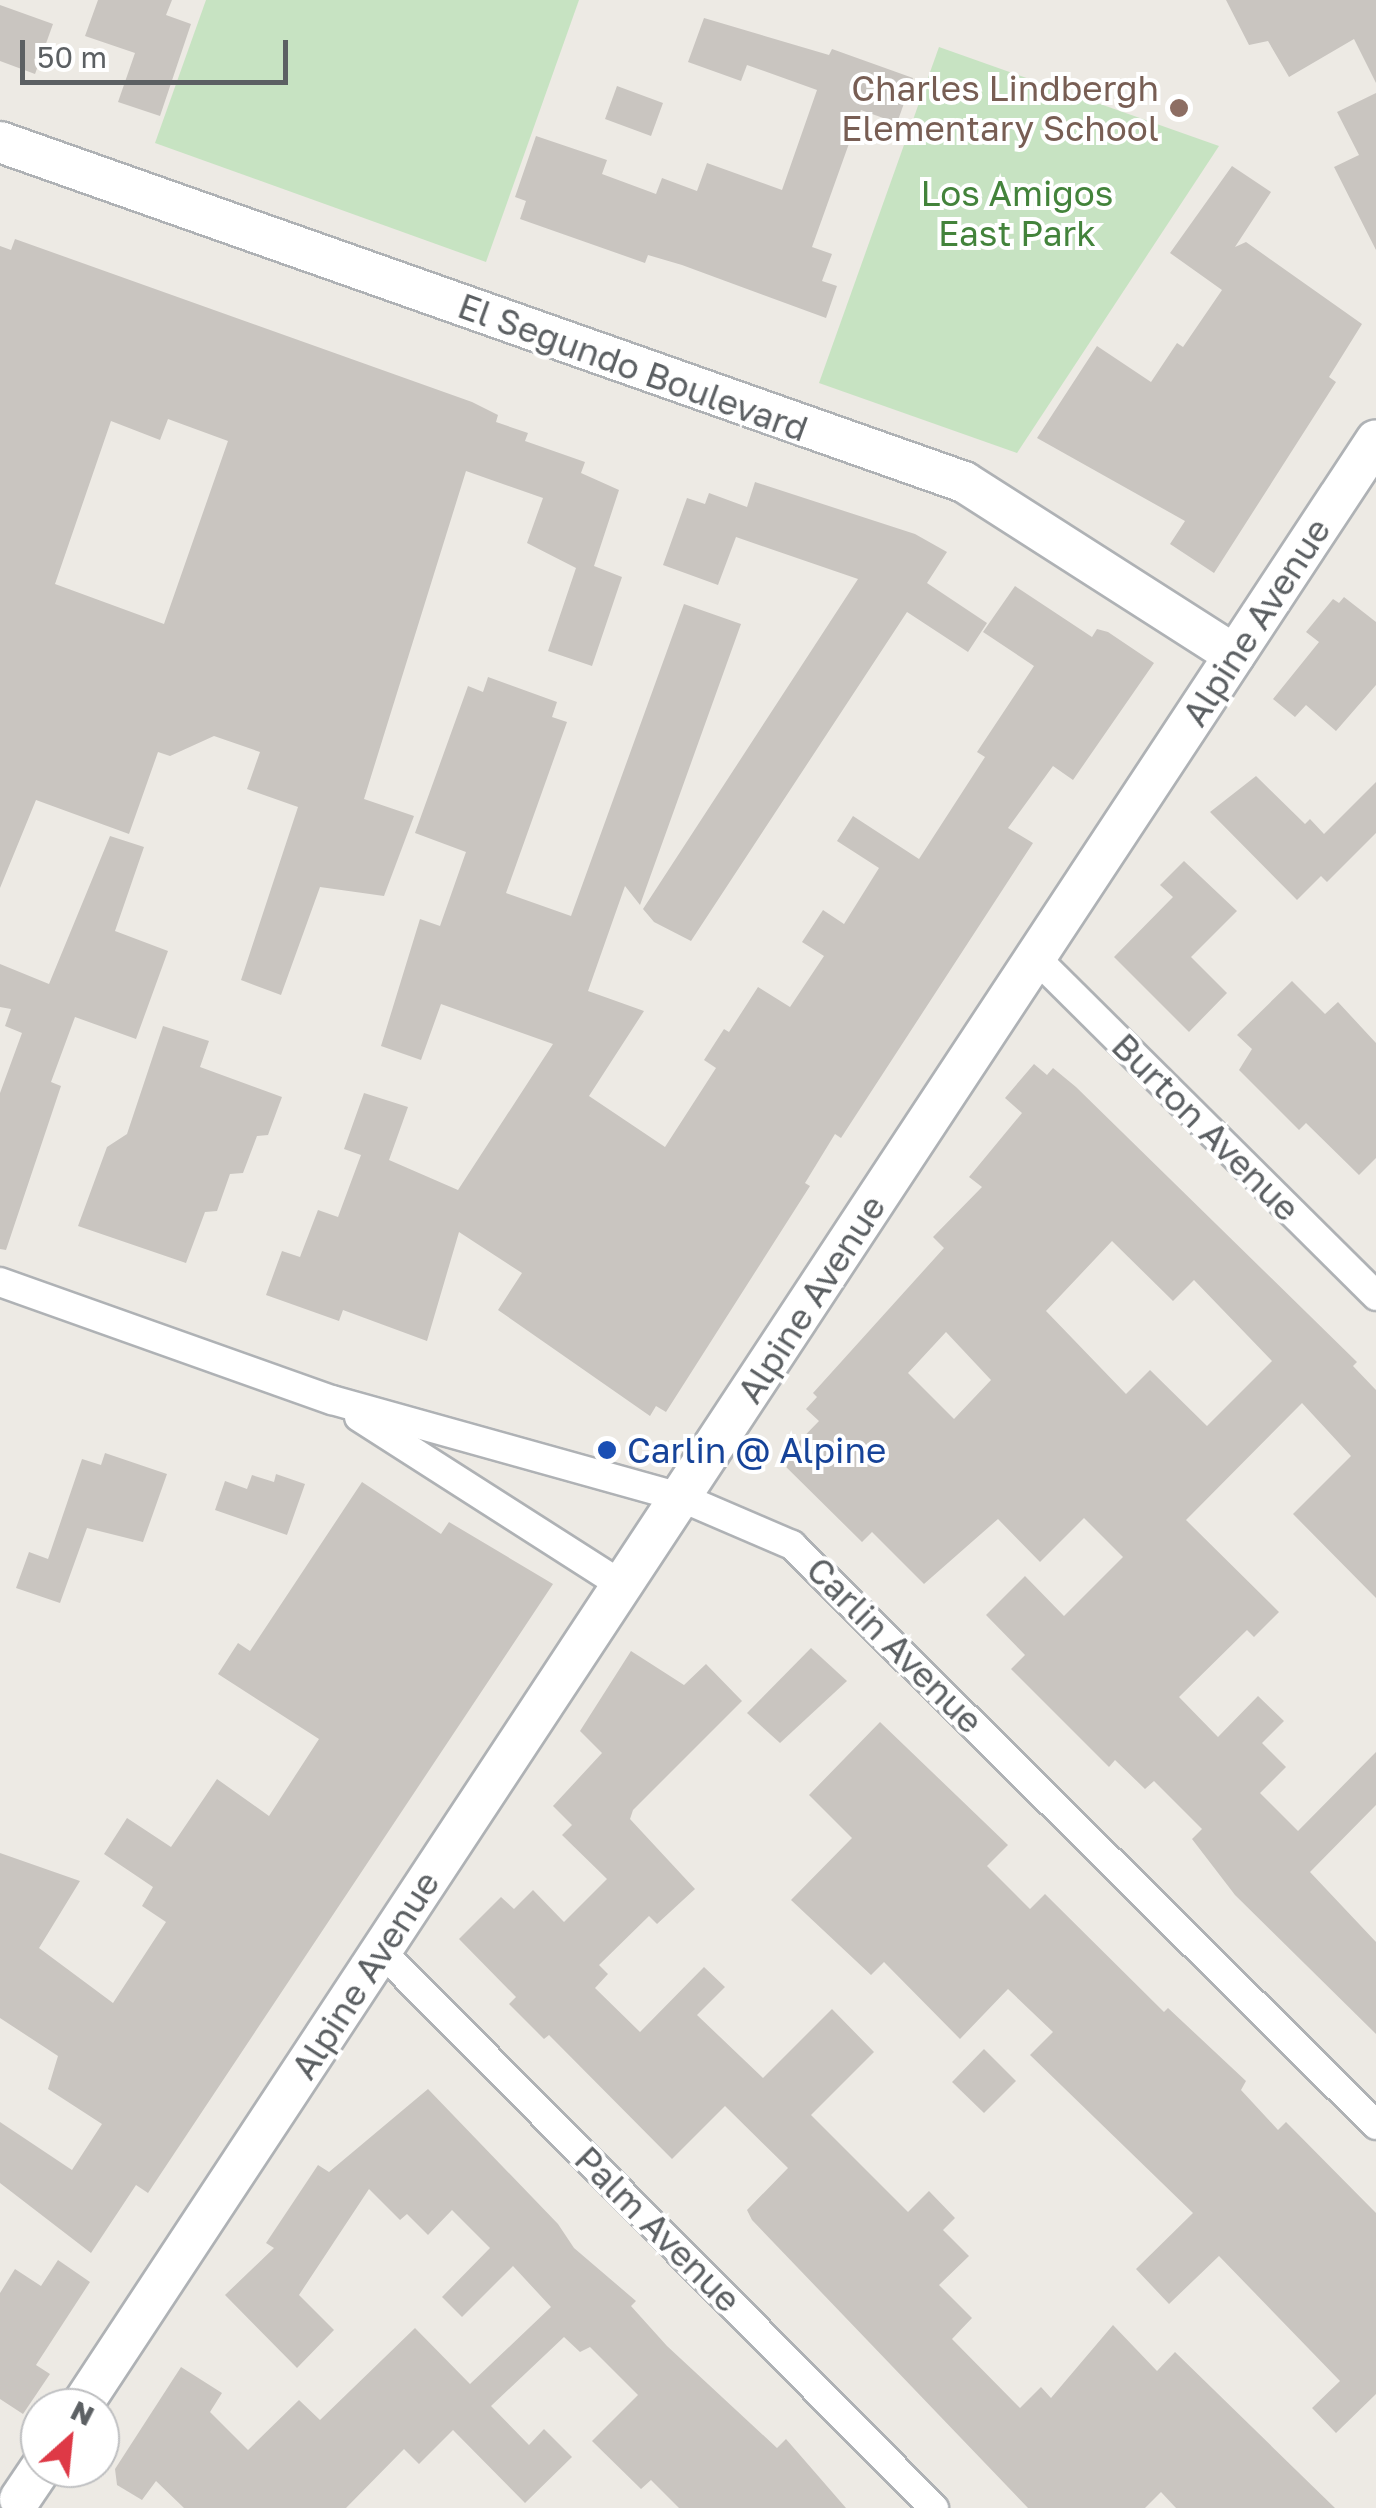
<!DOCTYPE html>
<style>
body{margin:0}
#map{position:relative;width:1376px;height:2508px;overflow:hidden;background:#edeae4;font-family:"Golos Text",sans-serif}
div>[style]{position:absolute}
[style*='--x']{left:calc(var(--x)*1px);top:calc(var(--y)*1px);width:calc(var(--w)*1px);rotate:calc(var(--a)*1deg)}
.green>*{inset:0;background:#c7e3c2}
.building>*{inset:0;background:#c9c5c0}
.roads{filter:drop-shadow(2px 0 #afb2b5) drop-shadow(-2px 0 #afb2b5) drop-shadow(0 2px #afb2b5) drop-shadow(0 -2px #afb2b5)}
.street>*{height:28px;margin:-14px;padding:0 14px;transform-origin:14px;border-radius:14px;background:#fff}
.secondary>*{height:40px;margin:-20px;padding:0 20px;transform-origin:20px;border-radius:20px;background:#fff}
.dots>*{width:28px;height:28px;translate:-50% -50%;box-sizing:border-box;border:5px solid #fff;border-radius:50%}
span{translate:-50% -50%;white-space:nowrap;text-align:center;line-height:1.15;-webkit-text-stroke:8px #fff;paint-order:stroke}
.education-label{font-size:35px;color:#785e54}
.right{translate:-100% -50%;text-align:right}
.park-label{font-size:35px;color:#43833b}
.street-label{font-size:35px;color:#5c6063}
.transit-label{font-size:35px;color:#164399}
.left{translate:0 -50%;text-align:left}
.north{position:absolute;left:20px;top:2388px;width:100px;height:100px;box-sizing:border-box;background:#fff;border:2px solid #bebfc1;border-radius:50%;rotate:27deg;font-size:28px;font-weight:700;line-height:40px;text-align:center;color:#5c6063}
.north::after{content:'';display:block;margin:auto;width:35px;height:45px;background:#de3946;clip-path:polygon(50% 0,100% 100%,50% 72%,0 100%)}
.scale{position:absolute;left:20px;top:40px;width:268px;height:45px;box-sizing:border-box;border:5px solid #5c6063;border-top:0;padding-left:12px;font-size:30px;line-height:35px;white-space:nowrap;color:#5c6063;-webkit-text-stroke:8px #fff;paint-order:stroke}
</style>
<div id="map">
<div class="green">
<i style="clip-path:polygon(206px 0,579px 0,486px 262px,155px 143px)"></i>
<i style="clip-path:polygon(939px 47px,1219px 146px,1017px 453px,819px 383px)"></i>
</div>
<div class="building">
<i style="clip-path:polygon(98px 0,172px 0,166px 15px,191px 24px,160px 116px,118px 102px,135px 53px,85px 36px)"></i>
<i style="clip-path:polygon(1226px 0,1376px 0,1376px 83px,1354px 39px,1289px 77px,1268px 41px,1249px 45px)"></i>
<i style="clip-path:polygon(0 5px,53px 24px,35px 74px,0 61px)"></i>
<i style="clip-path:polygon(704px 18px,829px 55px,832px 49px,913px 78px,897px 123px,861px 110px,812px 247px,832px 254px,822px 281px,837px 286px,826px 318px,682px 265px,648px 255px,645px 263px,520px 219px,526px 201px,515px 197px,536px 136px,607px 160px,602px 174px,656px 194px,662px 178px,697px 191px,707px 163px,782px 190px,817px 90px,747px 65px,741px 81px,688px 62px)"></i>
<i style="clip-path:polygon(617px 86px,663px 103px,651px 136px,605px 119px)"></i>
<i style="clip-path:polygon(1376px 93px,1376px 250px,1334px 167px,1359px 155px,1337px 112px)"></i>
<i style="clip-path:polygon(1232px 166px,1271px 192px,1235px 247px,1246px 242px,1362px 324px,1329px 377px,1336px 382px,1214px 573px,1170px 544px,1185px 521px,1037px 438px,1097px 346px,1151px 382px,1177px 343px,1183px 347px,1222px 290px,1170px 253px)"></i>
<i style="clip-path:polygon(evenodd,15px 239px,472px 402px,498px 415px,496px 422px,528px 433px,525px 441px,585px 462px,581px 473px,619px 490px,594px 566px,622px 577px,592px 666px,548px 651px,576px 568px,527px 543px,543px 498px,466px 471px,364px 799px,414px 816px,384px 896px,320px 887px,281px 995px,241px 980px,298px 807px,247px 789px,260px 752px,214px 736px,170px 756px,158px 752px,129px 834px,36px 800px,0 888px,0 246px,11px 250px,15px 239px,168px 419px,228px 441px,164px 624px,55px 584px,111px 421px,160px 440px,168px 419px)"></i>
<i style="clip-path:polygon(755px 482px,915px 534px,947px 552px,927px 583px,987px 623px,968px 652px,907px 612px,691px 941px,654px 922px,643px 909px,858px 579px,736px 537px,718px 585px,663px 565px,687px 498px,705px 504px,709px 493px,747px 507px)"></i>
<i style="clip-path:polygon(1015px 586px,1092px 637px,1097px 629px,1108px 632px,1154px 663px,1073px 780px,1053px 766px,1008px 828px,1033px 843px,841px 1138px,835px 1134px,805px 1183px,810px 1186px,666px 1412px,656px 1406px,650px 1416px,498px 1310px,522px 1273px,459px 1232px,427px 1341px,343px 1310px,339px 1321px,266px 1295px,282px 1251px,300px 1257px,318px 1210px,338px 1217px,361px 1155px,344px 1149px,364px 1093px,408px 1107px,389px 1160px,458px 1190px,553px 1044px,441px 1004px,421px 1060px,381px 1046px,420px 919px,440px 926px,466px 852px,415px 833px,468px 686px,483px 692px,488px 677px,557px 702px,552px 717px,567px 722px,506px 893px,571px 916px,684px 604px,741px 624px,640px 905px,625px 886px,588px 991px,644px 1011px,589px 1096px,665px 1147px,716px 1068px,704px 1060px,724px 1029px,729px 1032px,758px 987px,790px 1007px,824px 956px,802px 942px,823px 910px,844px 924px,879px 868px,837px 841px,853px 816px,919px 859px,985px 757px,977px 752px,1034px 666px,983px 632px)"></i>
<i style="clip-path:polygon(1344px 597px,1376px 622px,1376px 685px,1336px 731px,1306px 705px,1295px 717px,1273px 699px,1319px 642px,1306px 632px,1333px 599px,1339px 603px)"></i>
<i style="clip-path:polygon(1256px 776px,1305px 824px,1310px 819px,1324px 834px,1376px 782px,1376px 833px,1327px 882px,1321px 876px,1297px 900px,1210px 812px)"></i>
<i style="clip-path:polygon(110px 836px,144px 847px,115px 931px,168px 951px,136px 1039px,75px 1017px,51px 1082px,61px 1086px,6px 1250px,0 1249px,0 1093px,22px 1033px,5px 1026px,11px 1009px,0 1007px,0 964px,49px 984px)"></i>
<i style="clip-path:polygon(1184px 861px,1237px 911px,1191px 957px,1227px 993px,1189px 1032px,1114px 957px,1173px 897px,1160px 885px)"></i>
<i style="clip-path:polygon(1292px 981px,1325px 1014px,1338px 1002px,1376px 1043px,1376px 1158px,1359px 1175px,1306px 1123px,1299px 1130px,1239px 1070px,1252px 1049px,1237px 1035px)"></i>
<i style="clip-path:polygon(163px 1026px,209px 1041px,200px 1067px,282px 1097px,268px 1135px,257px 1136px,243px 1173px,230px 1174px,217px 1211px,205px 1212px,186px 1263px,78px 1226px,107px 1147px,127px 1134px)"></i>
<i style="clip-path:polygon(evenodd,1034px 1064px,1047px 1075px,1053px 1068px,1076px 1087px,1357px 1362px,1353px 1366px,1376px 1390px,1376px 1598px,1293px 1514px,1351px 1456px,1302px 1403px,1186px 1520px,1279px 1612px,1254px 1637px,1247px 1630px,1179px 1697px,1218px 1737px,1258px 1696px,1284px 1721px,1262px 1743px,1286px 1767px,1260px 1793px,1298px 1831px,1376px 1752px,1376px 1805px,1310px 1872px,1376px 1942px,1376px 2034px,1235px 1895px,1192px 1839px,1202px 1829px,1154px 1781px,1145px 1789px,1115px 1760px,1109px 1767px,1011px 1669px,1025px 1655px,986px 1615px,1025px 1576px,1064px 1616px,1123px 1557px,1084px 1518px,1040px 1562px,998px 1519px,924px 1584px,872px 1532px,862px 1542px,780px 1461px,819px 1421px,806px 1409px,817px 1397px,813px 1393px,944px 1248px,933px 1237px,982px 1187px,969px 1177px,1022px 1113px,1005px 1098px,1034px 1064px,1112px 1241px,1173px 1301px,1194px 1280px,1272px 1361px,1207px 1426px,1150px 1370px,1126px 1394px,1046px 1311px,1112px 1241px,1034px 1064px,946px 1332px,991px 1380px,954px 1419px,908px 1373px,946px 1332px)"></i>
<i style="clip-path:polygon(105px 1453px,167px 1474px,143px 1542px,87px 1528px,60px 1603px,16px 1588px,29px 1552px,48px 1559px,82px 1459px,101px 1465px)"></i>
<i style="clip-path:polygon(276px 1474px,305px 1484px,287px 1535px,215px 1510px,225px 1481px,247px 1489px,252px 1475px,274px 1482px)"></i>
<i style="clip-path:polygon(362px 1482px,441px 1534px,449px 1522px,553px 1584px,148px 2193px,136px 2185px,91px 2253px,0 2183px,0 2122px,72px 2170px,102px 2124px,48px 2089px,58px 2056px,0 2018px,0 1853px,80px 1881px,39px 1948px,113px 2003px,166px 1922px,142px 1906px,153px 1887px,104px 1854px,127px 1818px,171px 1847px,217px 1779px,269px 1816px,319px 1739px,218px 1674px,238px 1643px,250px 1651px)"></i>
<i style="clip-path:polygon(811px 1648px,847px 1681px,780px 1743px,747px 1713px)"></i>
<i style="clip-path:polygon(631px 1651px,684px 1685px,706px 1664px,742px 1701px,633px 1810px,630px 1819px,695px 1889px,657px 1924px,649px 1916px,599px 1965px,608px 1974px,595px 1988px,640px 2032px,704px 1967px,725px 1987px,697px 2015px,763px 2078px,832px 2009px,874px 2052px,811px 2115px,908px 2212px,929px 2191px,955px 2218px,943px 2230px,969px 2256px,939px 2285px,972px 2318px,952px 2339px,1020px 2408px,1041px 2387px,1051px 2398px,1113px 2325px,1157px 2371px,1175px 2352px,1335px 2508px,1176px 2508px,1161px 2492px,1145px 2508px,1028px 2508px,752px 2220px,747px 2210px,788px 2168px,725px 2106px,672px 2159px,549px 2035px,544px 2039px,509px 2004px,516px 1997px,459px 1939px,501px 1897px,514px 1909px,533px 1890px,564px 1922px,607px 1879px,562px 1835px,572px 1825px,553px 1806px,602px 1753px,580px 1731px)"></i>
<i style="clip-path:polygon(880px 1722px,1008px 1845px,987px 1866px,1030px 1909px,1045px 1894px,1164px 2012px,1168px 2008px,1246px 2081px,1241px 2090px,1278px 2130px,1286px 2122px,1376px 2213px,1376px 2394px,1336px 2433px,1312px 2408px,1340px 2381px,1219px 2256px,1169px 2304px,1136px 2269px,1193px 2213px,1030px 2055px,1053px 2032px,1008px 1989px,960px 2039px,884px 1962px,871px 1975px,791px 1900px,852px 1838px,809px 1795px)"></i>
<i style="clip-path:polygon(984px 2049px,1016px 2081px,984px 2113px,952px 2082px)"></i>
<i style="clip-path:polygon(428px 2089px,558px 2224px,574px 2248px,636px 2301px,631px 2306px,667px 2346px,777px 2448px,786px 2439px,846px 2508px,679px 2508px,651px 2480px,641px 2489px,592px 2441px,638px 2395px,590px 2347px,580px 2352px,564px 2337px,491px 2406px,529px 2445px,544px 2429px,572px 2457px,525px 2503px,453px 2430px,419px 2464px,404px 2449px,346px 2508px,184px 2508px,156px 2481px,142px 2500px,117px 2485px,115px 2469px,181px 2367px,222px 2393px,210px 2412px,248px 2450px,299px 2400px,320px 2420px,415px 2328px,470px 2384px,551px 2307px,513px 2266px,462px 2317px,442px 2297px,490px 2248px,452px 2210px,428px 2235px,407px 2214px,400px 2220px,369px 2189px,299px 2295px,334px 2330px,297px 2368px,225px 2295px,274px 2248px,266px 2243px,318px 2165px,329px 2172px)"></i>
<i style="clip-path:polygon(58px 2260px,90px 2282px,36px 2365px,50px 2374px,23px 2414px,0 2399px,0 2293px,15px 2269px,41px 2286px)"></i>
</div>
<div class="roads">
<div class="street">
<i style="--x:1035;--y:957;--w:481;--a:44.8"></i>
<i style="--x:0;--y:1282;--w:352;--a:19.6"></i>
<i style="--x:332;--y:1400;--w:361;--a:15.6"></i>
<i style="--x:680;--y:1497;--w:122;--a:23.2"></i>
<i style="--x:792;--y:1545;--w:823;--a:44.8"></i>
<i style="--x:359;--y:1417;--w:312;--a:32.6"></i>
<i style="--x:381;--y:1951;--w:785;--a:45.21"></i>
</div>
<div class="secondary">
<i style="--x:0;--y:142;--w:1022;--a:19.43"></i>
<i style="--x:964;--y:482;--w:321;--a:32.6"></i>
<i style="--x:80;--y:2408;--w:2356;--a:-56.63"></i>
<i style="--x:20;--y:2499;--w:37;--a:-56"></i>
</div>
</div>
<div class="dots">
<i style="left:1179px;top:108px;background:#8d6e63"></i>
<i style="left:607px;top:1450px;background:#1a4fb4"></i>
</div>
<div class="education-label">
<span class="right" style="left:1159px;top:108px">Charles Lindbergh<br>Elementary School</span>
</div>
<div class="park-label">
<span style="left:1017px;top:213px">Los Amigos<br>East Park</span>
</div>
<div class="street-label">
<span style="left:633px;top:367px;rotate:20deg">El Segundo Boulevard</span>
<span style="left:1256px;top:622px;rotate:-57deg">Alpine Avenue</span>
<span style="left:1206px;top:1127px;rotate:45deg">Burton Avenue</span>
<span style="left:811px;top:1299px;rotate:-57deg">Alpine Avenue</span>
<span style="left:895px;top:1645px;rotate:45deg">Carlin Avenue</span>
<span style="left:365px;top:1975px;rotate:-57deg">Alpine Avenue</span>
<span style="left:658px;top:2229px;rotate:45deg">Palm Avenue</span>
</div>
<div class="transit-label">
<span class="left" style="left:627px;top:1450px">Carlin @ Alpine</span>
</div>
<div class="north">N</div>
<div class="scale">50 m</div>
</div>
